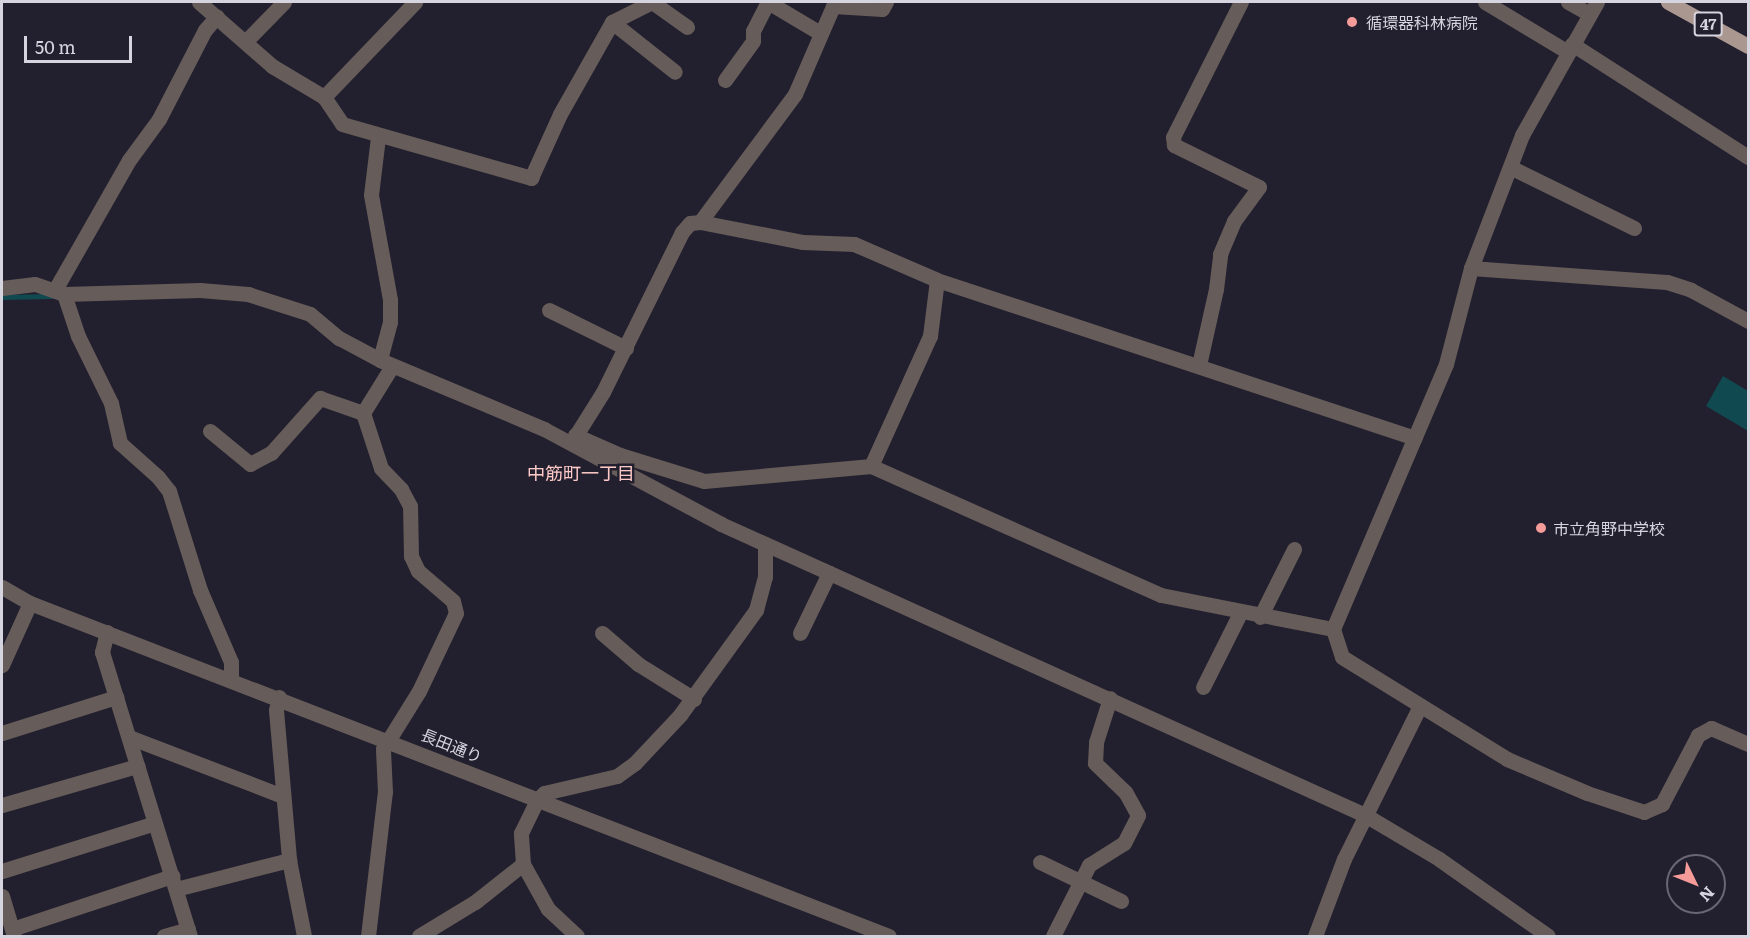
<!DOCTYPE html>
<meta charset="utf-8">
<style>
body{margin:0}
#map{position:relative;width:1750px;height:938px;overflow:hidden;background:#221f2e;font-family:Literata,"Noto Sans JP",serif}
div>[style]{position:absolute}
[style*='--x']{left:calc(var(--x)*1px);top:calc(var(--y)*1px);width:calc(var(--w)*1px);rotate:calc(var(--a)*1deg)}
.water>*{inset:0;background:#114950}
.stream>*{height:4.5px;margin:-2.25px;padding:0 2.25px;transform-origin:2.25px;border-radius:2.25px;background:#114950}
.minor>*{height:15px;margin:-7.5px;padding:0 7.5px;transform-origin:7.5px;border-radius:7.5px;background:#665c59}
.major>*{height:15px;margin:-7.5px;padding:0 7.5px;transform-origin:7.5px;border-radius:7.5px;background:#aa9790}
.dots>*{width:16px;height:16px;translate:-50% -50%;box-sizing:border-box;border:3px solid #221f2e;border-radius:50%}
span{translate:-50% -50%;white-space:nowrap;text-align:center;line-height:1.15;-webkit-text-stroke:5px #221f2e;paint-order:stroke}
.shield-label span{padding:2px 4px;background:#221f2e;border:2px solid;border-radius:4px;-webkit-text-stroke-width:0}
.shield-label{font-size:15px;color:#d6d4de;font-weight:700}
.poi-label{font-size:16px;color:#d6d4de}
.left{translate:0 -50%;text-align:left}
.street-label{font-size:16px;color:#d6d4de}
.neighbourhood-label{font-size:18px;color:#fecac7}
.frame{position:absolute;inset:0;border:3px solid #d6d4de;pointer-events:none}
.north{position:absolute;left:1666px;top:854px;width:60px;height:60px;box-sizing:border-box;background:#221f2e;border:2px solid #6a6774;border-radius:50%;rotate:133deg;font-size:16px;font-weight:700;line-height:24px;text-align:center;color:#d6d4de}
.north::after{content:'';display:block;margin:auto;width:21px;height:27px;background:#f59b99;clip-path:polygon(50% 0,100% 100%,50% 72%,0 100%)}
.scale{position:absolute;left:24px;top:36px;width:108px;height:27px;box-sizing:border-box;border:3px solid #d6d4de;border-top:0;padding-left:8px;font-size:18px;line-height:21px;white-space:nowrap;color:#d6d4de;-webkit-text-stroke:4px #221f2e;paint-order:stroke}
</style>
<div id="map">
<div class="water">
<i style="clip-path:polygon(1723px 376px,1748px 391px,1748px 431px,1706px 406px)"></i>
</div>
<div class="stream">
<i style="--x:2;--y:297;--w:49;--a:-1.2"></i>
</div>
<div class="minor">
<i style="--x:199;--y:2;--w:97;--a:41.2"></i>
<i style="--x:272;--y:66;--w:61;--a:30.8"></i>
<i style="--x:324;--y:97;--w:32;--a:56"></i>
<i style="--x:342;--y:124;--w:197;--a:15.9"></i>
<i style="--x:531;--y:178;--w:70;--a:-65.6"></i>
<i style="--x:560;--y:114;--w:106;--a:-60.5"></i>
<i style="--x:612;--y:22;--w:45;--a:-26.6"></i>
<i style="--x:652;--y:2;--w:43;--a:35.5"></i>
<i style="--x:1485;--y:2;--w:97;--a:31.1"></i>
<i style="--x:1568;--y:2;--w:25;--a:29"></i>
<i style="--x:612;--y:22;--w:80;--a:38.4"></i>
<i style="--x:245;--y:42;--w:56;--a:-45.7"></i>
<i style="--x:1572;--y:44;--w:209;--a:32.7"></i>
<i style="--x:725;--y:80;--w:48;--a:-54.3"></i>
<i style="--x:753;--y:41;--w:10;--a:-90"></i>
<i style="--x:753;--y:31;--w:33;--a:-63"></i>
<i style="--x:768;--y:2;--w:61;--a:30.8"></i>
<i style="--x:324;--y:97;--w:132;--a:-46.2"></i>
<i style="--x:378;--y:137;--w:58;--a:96.9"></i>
<i style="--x:371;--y:195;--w:107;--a:79.7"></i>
<i style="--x:390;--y:300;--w:22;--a:90"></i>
<i style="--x:390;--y:322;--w:39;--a:105"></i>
<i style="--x:1512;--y:168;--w:136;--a:26.2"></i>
<i style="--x:700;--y:222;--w:105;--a:11"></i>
<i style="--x:803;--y:242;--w:51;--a:2.2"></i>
<i style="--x:854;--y:244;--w:90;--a:23.4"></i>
<i style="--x:937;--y:280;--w:503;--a:18.29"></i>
<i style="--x:1471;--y:268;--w:196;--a:4.1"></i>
<i style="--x:1667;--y:282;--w:25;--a:18"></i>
<i style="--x:1691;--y:290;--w:65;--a:28.5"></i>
<i style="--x:2;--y:288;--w:33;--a:-7"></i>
<i style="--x:35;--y:284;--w:31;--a:19"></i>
<i style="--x:64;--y:294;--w:136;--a:-1.7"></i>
<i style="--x:200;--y:290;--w:48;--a:4.8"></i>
<i style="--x:248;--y:294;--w:65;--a:17.9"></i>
<i style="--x:310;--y:314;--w:38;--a:40"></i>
<i style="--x:339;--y:338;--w:47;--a:28.2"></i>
<i style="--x:380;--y:360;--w:178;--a:22.8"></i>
<i style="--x:544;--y:429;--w:201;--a:28.2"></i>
<i style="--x:721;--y:524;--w:707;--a:24.32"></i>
<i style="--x:1365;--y:815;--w:86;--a:30.7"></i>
<i style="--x:1439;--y:859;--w:133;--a:35.2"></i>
<i style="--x:56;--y:288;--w:147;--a:-60.3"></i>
<i style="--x:129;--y:160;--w:51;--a:-53.8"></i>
<i style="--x:159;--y:119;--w:100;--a:-62.7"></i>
<i style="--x:205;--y:30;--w:18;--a:-49"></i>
<i style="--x:64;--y:294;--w:44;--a:71.6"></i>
<i style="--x:78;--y:336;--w:75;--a:63.8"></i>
<i style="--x:111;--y:403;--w:41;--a:77.3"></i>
<i style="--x:120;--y:443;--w:51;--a:41.8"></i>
<i style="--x:158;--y:477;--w:18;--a:52"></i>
<i style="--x:169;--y:491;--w:104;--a:72.6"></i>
<i style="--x:200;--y:590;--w:78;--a:66.7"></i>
<i style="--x:231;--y:662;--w:18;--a:90"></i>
<i style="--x:549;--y:310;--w:86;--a:26.3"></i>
<i style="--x:1199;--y:365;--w:78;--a:-77.4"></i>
<i style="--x:1216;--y:289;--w:35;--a:-83"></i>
<i style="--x:1220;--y:254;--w:36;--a:-67"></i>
<i style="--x:1234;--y:221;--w:42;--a:-53.7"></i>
<i style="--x:1259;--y:187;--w:95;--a:-153.7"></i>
<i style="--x:1174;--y:145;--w:8;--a:-97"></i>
<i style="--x:1173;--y:137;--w:151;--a:-63.3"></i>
<i style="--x:210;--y:431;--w:52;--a:39.5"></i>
<i style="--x:250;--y:464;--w:24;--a:-28"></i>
<i style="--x:271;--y:453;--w:74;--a:-48.3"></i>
<i style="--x:320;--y:398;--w:46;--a:19.2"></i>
<i style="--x:575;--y:435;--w:49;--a:24"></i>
<i style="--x:620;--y:455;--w:88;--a:17.2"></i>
<i style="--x:704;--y:481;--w:168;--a:-5.1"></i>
<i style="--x:871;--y:466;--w:317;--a:24"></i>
<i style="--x:1161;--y:595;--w:175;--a:11.2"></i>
<i style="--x:1333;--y:629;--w:29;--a:72"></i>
<i style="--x:1342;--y:657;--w:194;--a:31.7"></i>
<i style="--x:1507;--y:759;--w:87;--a:23"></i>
<i style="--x:1587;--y:793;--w:60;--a:18.4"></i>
<i style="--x:1644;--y:812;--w:20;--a:-24"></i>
<i style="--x:1662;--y:804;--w:78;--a:-62.4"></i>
<i style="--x:1698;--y:735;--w:15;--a:-28"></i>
<i style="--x:1711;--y:728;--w:40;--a:23.4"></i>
<i style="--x:571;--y:443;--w:60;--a:-57.9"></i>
<i style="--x:603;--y:392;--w:178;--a:-63.7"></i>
<i style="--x:682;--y:232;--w:12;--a:-48"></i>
<i style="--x:690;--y:223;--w:10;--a:-6"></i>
<i style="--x:700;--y:222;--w:159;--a:-53.4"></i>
<i style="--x:795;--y:94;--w:96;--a:-66.6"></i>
<i style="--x:833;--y:6;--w:49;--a:3.5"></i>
<i style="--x:882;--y:9;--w:8;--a:-60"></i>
<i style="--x:871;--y:466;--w:143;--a:-65.6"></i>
<i style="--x:930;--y:336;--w:56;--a:-82.9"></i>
<i style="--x:2;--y:587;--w:32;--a:30"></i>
<i style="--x:30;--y:603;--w:921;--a:21.19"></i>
<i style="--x:1260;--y:617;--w:76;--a:-63.4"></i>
<i style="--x:1333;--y:629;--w:288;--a:-66.9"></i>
<i style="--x:1446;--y:364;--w:99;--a:-75.4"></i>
<i style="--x:1471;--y:268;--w:142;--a:-69"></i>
<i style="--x:1522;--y:135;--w:153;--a:-60.6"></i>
<i style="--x:107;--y:632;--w:21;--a:104"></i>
<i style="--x:102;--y:652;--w:297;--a:72.8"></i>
<i style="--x:602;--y:633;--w:48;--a:40.7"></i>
<i style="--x:638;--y:664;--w:66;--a:32"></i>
<i style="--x:800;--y:633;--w:67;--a:-64.2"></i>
<i style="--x:2;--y:665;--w:68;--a:-65.7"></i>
<i style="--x:1203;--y:687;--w:83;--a:-63.4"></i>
<i style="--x:279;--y:697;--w:13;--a:103"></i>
<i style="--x:276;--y:710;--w:151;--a:85"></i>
<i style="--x:289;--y:860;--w:77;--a:78.8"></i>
<i style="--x:2;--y:733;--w:120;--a:-17.5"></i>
<i style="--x:129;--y:737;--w:165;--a:21"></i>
<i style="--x:2;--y:805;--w:141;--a:-16.1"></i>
<i style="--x:1040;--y:862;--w:90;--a:25.7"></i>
<i style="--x:2;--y:871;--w:160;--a:-17.4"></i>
<i style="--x:176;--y:889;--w:117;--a:-14.4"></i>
<i style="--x:2;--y:896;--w:42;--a:73.3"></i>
<i style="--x:12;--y:929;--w:169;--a:-18.3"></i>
<i style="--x:164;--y:936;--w:25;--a:-16"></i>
<i style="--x:368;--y:936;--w:145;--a:-83.3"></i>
<i style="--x:385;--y:792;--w:43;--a:-92.7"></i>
<i style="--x:383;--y:749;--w:68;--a:-58.2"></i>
<i style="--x:419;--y:691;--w:86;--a:-64.6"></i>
<i style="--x:456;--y:613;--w:12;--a:-104"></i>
<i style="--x:453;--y:601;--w:46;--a:-139.4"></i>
<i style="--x:418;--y:571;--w:17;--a:-115"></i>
<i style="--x:411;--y:556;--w:50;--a:-91.1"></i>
<i style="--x:410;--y:506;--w:19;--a:-118"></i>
<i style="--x:401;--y:489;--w:29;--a:-134"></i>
<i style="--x:381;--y:468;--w:58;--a:-108.1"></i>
<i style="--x:363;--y:413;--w:55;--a:-58.3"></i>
<i style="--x:419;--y:936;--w:66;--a:-31.3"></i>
<i style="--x:475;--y:902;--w:61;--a:-38.4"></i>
<i style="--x:577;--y:936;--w:40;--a:-137"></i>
<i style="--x:548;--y:909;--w:51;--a:-119.1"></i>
<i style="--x:523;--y:864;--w:31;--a:-94"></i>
<i style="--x:521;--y:833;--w:37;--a:-64"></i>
<i style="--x:537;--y:800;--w:10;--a:-45"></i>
<i style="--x:544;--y:793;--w:75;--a:-13.1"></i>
<i style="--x:617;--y:776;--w:22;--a:-36"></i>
<i style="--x:635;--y:763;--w:66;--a:-46.8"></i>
<i style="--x:680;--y:715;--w:130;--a:-54.1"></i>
<i style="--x:756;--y:610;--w:34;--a:-75"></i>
<i style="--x:765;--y:577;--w:33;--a:-90"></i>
<i style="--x:1053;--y:936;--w:80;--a:-63.1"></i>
<i style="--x:1089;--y:865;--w:41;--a:-32.2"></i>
<i style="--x:1124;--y:843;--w:31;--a:-63"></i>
<i style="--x:1138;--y:815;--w:26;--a:-119"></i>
<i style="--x:1125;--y:792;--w:42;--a:-136"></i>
<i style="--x:1095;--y:763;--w:21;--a:-87"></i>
<i style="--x:1096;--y:742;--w:46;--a:-72.3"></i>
<i style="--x:1315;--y:936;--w:82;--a:-69.4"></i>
<i style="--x:1344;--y:859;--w:171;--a:-63.6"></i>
</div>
<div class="major">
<i style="--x:1668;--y:2;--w:91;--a:28.8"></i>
</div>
<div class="dots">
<i style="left:1352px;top:22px;background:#f59b99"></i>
<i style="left:1541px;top:528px;background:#f59b99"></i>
</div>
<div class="shield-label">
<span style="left:1708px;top:24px">47</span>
</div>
<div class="poi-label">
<span class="left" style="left:1366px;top:22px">循環器科林病院</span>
<span class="left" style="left:1553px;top:528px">市立角野中学校</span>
</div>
<div class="street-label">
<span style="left:452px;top:745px;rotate:22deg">長田通り</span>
</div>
<div class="neighbourhood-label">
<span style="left:581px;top:473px">中筋町一丁目</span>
</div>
<div class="frame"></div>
<div class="north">N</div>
<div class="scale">50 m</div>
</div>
